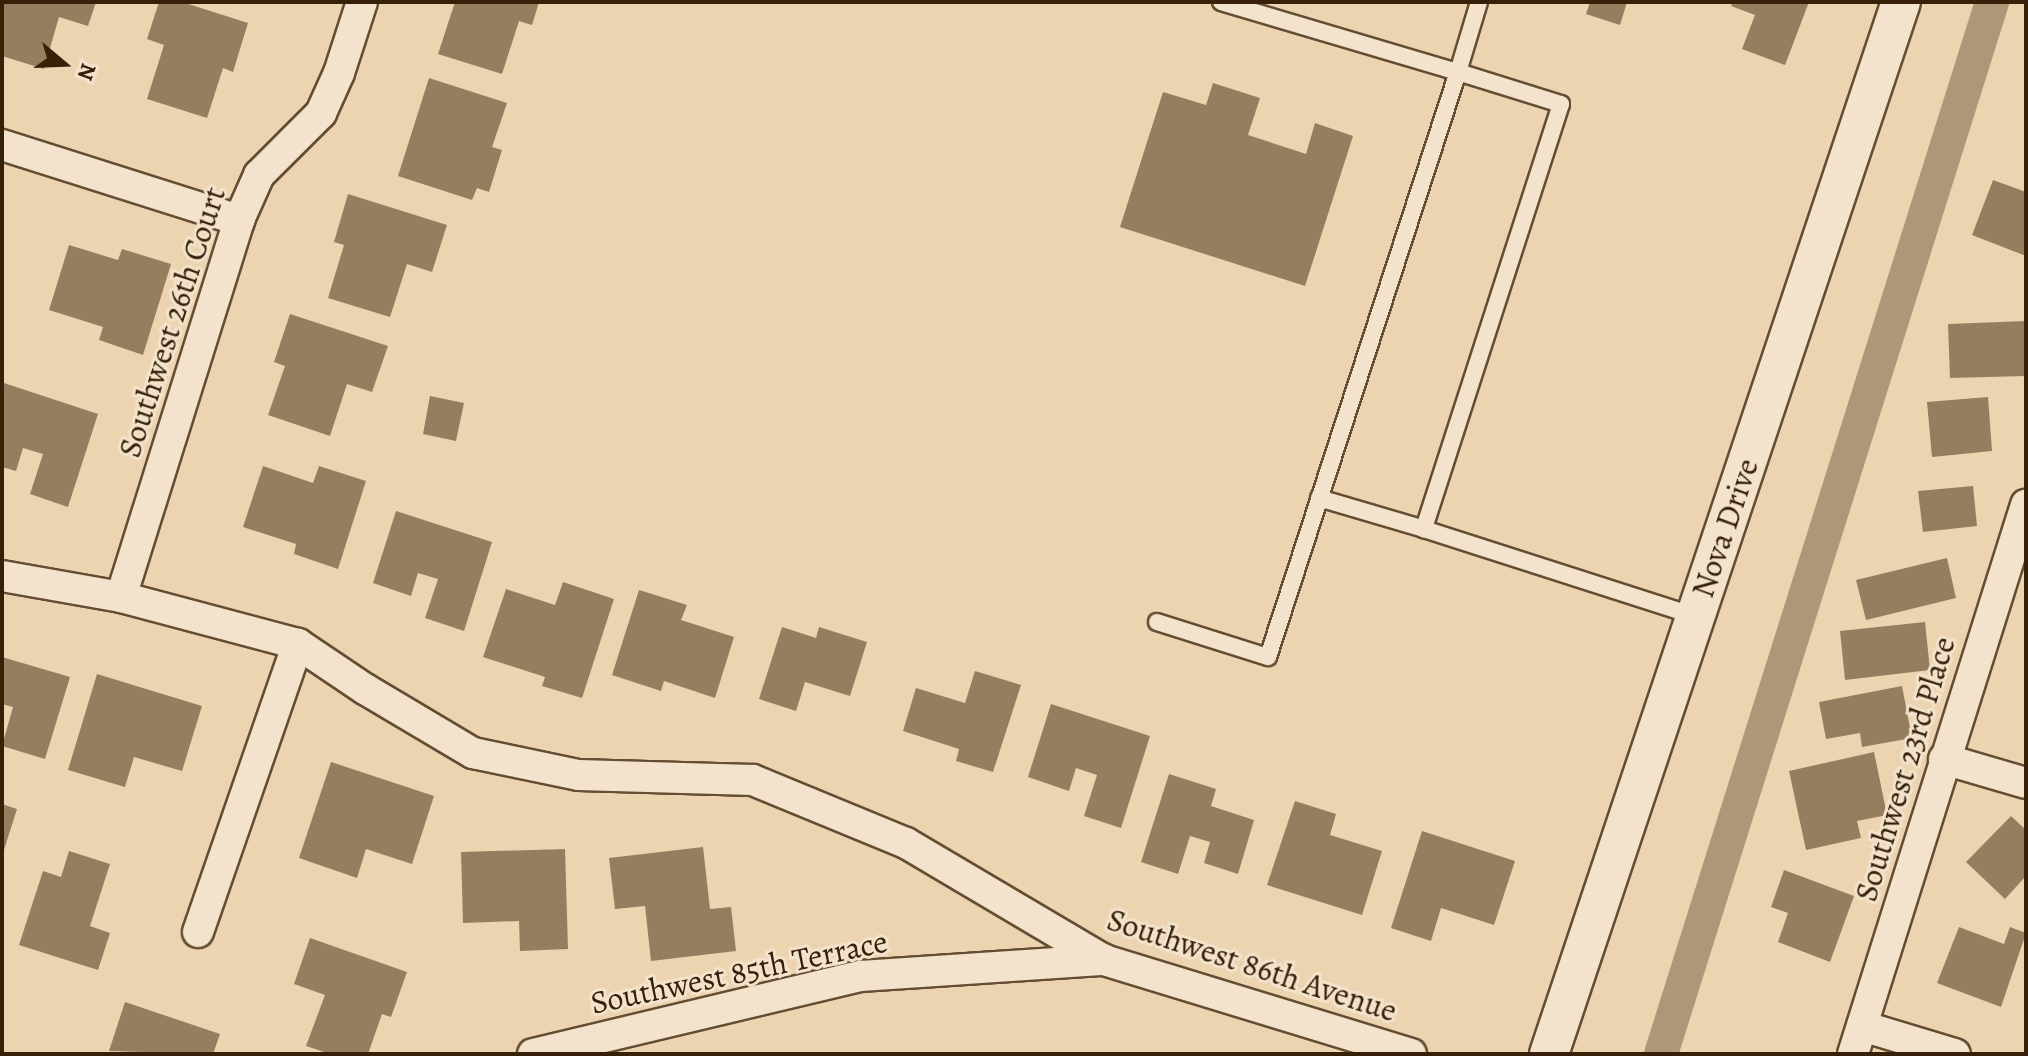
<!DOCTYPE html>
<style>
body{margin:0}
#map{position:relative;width:2028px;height:1056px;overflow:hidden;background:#ecd4b1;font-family:Alegreya,serif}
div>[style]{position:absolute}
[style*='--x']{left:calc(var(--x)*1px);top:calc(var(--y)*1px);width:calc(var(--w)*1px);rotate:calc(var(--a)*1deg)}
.canal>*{height:34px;margin:-17px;padding:0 17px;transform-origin:17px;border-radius:17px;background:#ae9778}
.building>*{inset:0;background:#957e60}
.roads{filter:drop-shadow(2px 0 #644d32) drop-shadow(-2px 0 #644d32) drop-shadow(0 2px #644d32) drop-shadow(0 -2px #644d32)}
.service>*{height:16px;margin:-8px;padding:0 8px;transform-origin:8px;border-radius:8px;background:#f3e3cc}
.minor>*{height:30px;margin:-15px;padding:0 15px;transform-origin:15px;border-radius:15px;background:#f3e3cc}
.tertiary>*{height:38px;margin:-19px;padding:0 19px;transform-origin:19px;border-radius:19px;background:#f3e3cc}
span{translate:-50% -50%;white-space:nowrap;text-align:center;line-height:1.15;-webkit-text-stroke:6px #f3e3cc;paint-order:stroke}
.street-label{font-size:32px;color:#362008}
.frame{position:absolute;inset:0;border:4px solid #362008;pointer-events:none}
.north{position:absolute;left:24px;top:24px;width:80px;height:80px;-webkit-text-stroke:6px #f3e3cc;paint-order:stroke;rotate:109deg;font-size:22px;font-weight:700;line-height:32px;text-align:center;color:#362008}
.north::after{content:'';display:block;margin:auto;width:28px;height:36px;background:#362008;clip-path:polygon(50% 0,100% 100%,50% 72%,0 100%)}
</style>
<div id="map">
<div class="canal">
<i style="--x:1661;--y:1054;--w:1103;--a:-72.53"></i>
</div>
<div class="building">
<i style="clip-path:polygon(2px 2px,96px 2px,88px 26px,59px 17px,44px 69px,2px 56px)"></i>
<i style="clip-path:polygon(159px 2px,182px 2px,248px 23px,233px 72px,223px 68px,207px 118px,147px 99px,164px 45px,147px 39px)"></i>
<i style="clip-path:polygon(455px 2px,539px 2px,532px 25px,519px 21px,502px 74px,438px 54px)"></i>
<i style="clip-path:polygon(1590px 2px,1627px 2px,1620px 25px,1586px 14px)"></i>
<i style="clip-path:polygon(1733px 2px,1809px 2px,1785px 65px,1742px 49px,1755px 15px,1731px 6px)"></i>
<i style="clip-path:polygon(429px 78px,507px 103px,492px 147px,502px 150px,489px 192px,477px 188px,472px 200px,398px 176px)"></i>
<i style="clip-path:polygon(1213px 83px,1260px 98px,1248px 135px,1306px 154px,1315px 123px,1353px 136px,1305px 286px,1120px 227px,1163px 92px,1206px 105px)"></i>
<i style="clip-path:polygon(1993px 180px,2026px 192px,2026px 256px,1972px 235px)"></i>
<i style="clip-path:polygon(348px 194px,447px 225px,432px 272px,407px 264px,390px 317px,328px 298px,344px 245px,334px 242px)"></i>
<i style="clip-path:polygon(69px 245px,118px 260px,122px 249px,171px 264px,143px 355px,99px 340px,103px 327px,49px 310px)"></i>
<i style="clip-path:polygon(290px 314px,388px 346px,372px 392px,347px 384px,330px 436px,268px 415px,285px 366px,274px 362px)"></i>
<i style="clip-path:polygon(2026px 321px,2026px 376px,1950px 378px,1948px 324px)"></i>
<i style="clip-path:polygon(4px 383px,98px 414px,68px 507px,30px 494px,43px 454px,23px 448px,16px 471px,2px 467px)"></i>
<i style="clip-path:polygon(430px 396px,464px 403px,456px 441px,423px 434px)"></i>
<i style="clip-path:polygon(1988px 397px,1992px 451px,1932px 457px,1927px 402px)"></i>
<i style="clip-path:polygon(263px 466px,313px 483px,319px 466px,366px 481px,338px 569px,294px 554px,296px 544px,243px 527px)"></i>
<i style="clip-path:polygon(1973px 486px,1977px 526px,1923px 532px,1918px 491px)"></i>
<i style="clip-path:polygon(396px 511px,492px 542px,464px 631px,425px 618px,438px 579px,418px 573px,411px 596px,373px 583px)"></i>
<i style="clip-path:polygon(1947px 558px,1956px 598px,1866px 620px,1856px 580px)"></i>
<i style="clip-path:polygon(563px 582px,614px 599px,582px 698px,542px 686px,545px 677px,483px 657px,506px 589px,555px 605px)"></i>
<i style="clip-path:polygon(639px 590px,687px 605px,681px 620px,734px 637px,715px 698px,664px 681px,661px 691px,612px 675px)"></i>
<i style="clip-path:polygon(1925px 622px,1930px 670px,1845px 680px,1840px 631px)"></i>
<i style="clip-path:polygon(782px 627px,816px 638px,819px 627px,867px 642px,850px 696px,805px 682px,796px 711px,759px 699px)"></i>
<i style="clip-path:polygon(2px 657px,70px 677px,45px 759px,2px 746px,13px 707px,2px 704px)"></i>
<i style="clip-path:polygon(975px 671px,1021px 685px,993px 772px,956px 761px,959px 749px,903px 731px,916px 688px,965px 703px)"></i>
<i style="clip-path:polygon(97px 674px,202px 706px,182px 771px,134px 757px,125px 787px,68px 770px)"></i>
<i style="clip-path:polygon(1902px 686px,1912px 738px,1862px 747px,1860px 733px,1826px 739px,1819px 702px)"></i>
<i style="clip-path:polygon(1051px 704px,1150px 736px,1121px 828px,1084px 816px,1097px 775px,1076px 768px,1069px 791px,1028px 777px)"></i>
<i style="clip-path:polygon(1874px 752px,1887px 815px,1857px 821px,1861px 838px,1806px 850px,1789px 771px)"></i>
<i style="clip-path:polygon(331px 762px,434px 796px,412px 864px,366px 849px,357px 878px,299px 858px)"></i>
<i style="clip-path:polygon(1169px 774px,1216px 789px,1211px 806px,1254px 820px,1238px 874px,1204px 863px,1210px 842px,1190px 836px,1178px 874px,1141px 862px)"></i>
<i style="clip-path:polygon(1295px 801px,1336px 814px,1330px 835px,1382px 851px,1362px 915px,1267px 885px)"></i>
<i style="clip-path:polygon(2px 804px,17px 809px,3px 853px,2px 852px)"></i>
<i style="clip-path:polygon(2011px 816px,2026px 830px,2026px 876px,2005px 899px,1966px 862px)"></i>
<i style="clip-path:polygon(1422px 831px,1515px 861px,1494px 925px,1441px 908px,1431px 941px,1391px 928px)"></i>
<i style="clip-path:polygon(703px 847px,710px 909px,731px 907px,736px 951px,651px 961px,645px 906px,615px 909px,609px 858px)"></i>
<i style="clip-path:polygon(565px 849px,568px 949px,520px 951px,519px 921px,463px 923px,461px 852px)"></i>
<i style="clip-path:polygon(69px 851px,110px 864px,90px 926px,110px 933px,98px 970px,19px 945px,43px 871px,61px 877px)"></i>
<i style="clip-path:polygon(1784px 870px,1854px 896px,1830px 962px,1778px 942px,1788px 913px,1771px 907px)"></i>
<i style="clip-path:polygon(1959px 927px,2004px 944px,2010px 927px,2026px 933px,2001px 1007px,1937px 983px)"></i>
<i style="clip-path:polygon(310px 938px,407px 972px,391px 1017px,382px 1014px,368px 1054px,330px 1054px,306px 1046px,325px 995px,294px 984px)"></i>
<i style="clip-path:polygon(125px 1002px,220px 1034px,213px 1054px,109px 1051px)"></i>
</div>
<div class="roads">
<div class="service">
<i style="--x:1221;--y:2;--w:247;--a:16.5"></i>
<i style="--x:1458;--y:72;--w:73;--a:-73.3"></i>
<i style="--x:1319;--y:498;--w:109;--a:16.4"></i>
<i style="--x:1157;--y:622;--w:116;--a:17.5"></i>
<i style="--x:1268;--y:657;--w:615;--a:-72.01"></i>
<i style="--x:1458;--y:72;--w:108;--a:17.3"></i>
<i style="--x:1561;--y:104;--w:447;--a:107.9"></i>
<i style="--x:1424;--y:529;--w:285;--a:17.8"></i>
</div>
<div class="minor">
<i style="--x:2;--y:145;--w:249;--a:17.6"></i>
<i style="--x:2;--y:576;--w:121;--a:10"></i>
<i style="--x:121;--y:597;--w:183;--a:14.9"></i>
<i style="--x:298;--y:644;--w:81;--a:33.9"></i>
<i style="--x:365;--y:689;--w:126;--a:30.7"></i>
<i style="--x:473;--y:753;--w:107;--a:11.8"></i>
<i style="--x:578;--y:775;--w:175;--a:1.6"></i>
<i style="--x:753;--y:780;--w:165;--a:22.4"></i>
<i style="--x:906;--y:843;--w:230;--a:30.6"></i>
<i style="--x:1104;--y:960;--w:321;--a:17"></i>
<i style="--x:121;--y:597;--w:395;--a:-72.6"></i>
<i style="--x:239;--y:220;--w:49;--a:-66"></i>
<i style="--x:259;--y:175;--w:88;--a:-45"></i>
<i style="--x:321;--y:113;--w:44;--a:-65.8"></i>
<i style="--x:339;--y:73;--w:75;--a:-72.1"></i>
<i style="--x:1944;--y:759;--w:85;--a:16.3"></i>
<i style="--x:198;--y:932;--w:305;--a:-70.9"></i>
<i style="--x:1862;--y:1026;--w:97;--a:16.8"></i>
<i style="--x:533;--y:1054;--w:337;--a:-13.4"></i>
<i style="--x:861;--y:976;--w:244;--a:-3.8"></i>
<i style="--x:1853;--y:1054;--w:576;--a:-72.51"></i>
</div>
<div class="tertiary">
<i style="--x:1549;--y:1054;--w:1109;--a:-71.5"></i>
</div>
</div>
<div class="street-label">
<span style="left:172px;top:322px;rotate:-72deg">Southwest 26th Court</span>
<span style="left:1725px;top:528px;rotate:-71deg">Nova Drive</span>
<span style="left:1905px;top:769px;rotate:-73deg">Southwest 23rd Place</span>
<span style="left:1252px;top:965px;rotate:18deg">Southwest 86th Avenue</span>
<span style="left:739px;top:972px;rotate:-12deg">Southwest 85th Terrace</span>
</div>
<div class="frame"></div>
<div class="north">N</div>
</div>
